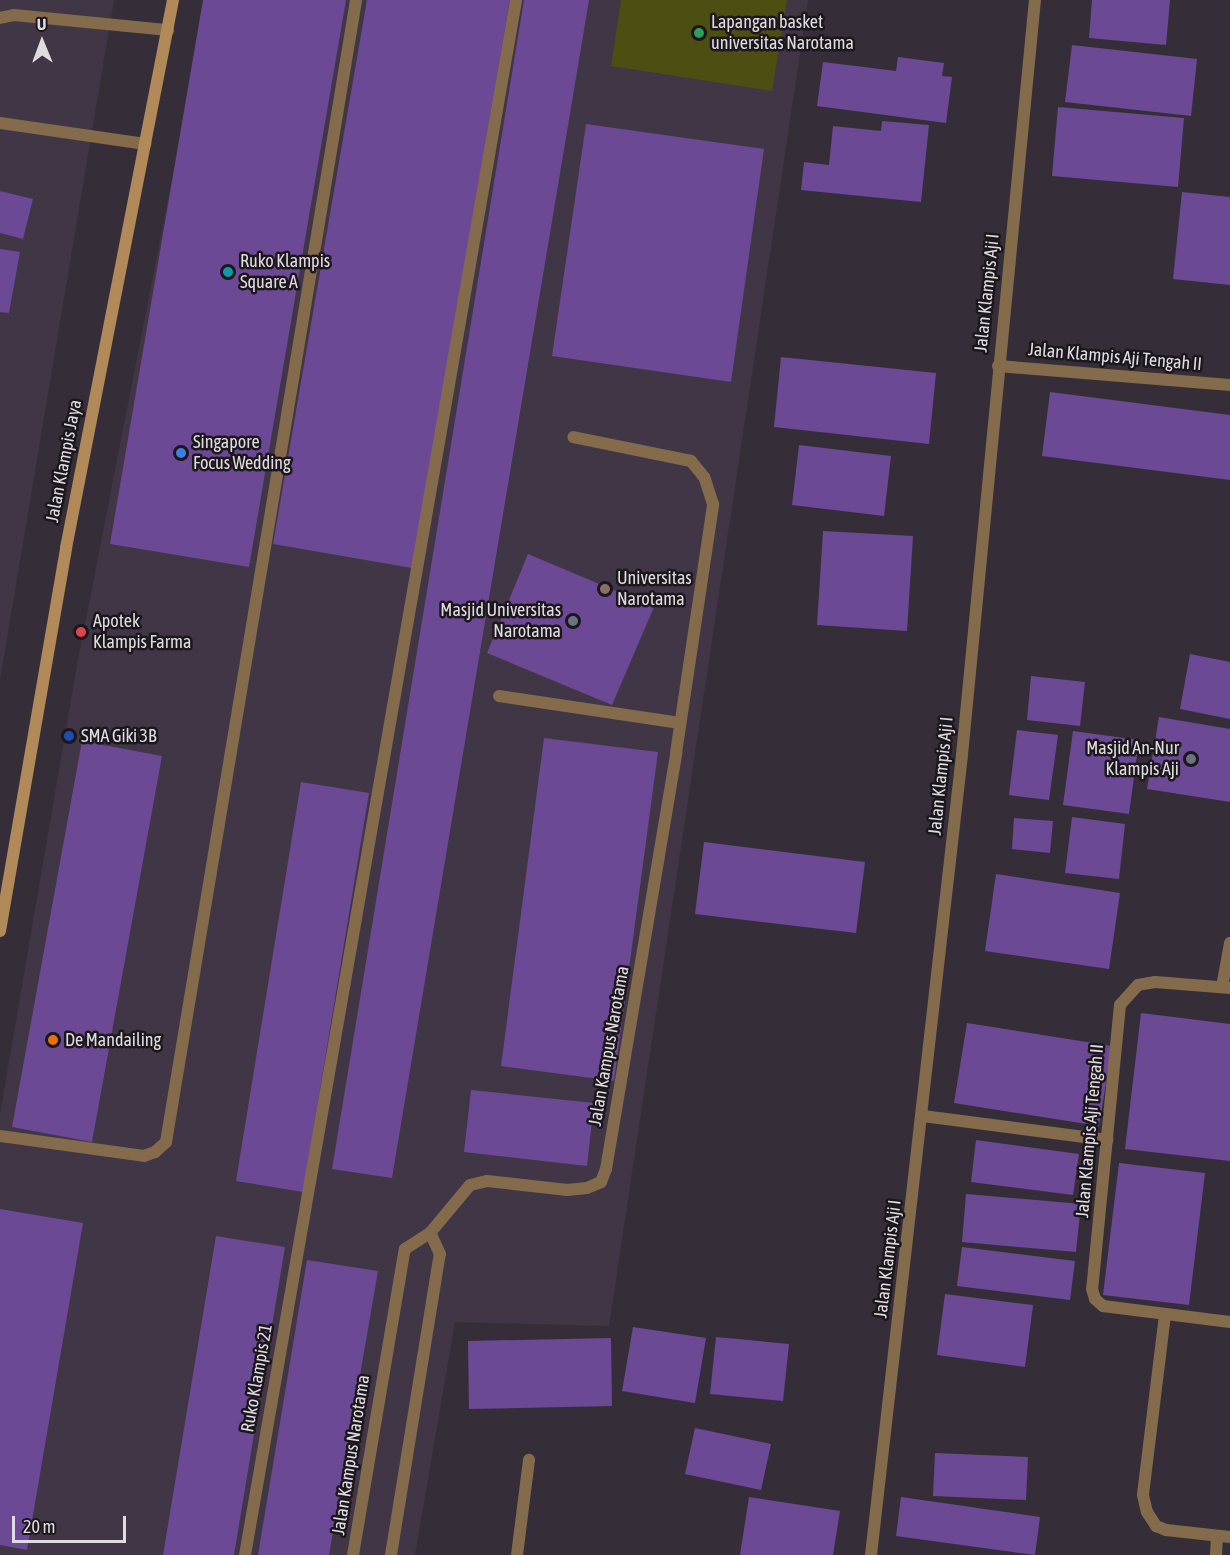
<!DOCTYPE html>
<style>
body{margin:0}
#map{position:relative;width:1230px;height:1555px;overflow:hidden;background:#352e38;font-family:"Asap Condensed",sans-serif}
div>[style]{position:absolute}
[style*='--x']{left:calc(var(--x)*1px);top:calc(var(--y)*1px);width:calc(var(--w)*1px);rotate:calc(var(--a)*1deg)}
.built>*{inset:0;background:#413645}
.green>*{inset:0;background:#4c4e12}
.building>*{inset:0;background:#6c4994}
.service>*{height:12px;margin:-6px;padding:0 6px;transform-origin:6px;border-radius:6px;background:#846b4c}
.minor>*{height:12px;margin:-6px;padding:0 6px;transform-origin:6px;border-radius:6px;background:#846b4c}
.secondary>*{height:12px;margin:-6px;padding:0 6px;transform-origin:6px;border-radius:6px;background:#b28a59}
.dots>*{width:16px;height:16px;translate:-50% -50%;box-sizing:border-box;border:3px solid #1b171c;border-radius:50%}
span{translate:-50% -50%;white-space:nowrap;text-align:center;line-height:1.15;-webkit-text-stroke:5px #1b171c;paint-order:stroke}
.poi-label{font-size:18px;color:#e0dbe1}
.left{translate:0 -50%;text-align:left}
.right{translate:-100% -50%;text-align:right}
.street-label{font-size:18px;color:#e0dbe1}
.north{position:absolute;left:12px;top:12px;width:60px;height:60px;-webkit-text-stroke:4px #1b171c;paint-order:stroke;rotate:359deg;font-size:16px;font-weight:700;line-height:24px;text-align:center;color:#e0dbe1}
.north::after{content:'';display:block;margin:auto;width:21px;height:27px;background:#e0dbe1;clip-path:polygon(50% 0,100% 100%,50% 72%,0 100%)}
.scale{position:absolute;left:12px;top:1516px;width:114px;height:27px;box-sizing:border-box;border:3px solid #e0dbe1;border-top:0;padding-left:8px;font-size:18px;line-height:21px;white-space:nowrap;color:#e0dbe1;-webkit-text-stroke:4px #1b171c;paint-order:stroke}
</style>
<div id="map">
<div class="built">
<i style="clip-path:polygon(0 0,114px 0,0 680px)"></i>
<i style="clip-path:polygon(207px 0,808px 0,609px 1326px,455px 1322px,415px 1555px,0 1555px,0 1114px,77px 665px)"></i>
</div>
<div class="green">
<i style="clip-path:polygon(621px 0,787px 0,772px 91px,611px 66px)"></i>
</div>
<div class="building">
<i style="clip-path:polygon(203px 0,346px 0,249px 567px,110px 544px)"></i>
<i style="clip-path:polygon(367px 0,510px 0,412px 568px,273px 544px)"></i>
<i style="clip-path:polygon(524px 0,589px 0,392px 1178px,332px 1169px)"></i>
<i style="clip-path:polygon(1092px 0,1170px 0,1166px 45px,1089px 38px)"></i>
<i style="clip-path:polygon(1072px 45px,1197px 59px,1191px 116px,1065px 102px)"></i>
<i style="clip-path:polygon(898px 57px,944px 63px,942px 76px,952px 77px,946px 123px,817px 106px,823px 62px,896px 71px)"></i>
<i style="clip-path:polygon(1058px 107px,1184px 118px,1178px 187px,1052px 176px)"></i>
<i style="clip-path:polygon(882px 121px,929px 125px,921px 202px,801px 190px,804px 162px,829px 165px,833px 126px,881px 131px)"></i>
<i style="clip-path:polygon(586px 124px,764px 149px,731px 382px,552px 356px)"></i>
<i style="clip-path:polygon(0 191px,33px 199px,23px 239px,0 233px)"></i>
<i style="clip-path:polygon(1182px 192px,1230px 197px,1230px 285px,1173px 279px)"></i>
<i style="clip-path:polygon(0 249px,20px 252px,9px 313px,0 312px)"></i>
<i style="clip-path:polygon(781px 357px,936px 373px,929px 444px,774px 427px)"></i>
<i style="clip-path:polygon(1050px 392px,1230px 415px,1230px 480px,1042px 456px)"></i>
<i style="clip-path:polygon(799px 445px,891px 456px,884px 516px,792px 505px)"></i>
<i style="clip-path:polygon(823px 531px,913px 536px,907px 631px,817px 625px)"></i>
<i style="clip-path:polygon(528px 554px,654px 607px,612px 705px,487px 653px)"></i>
<i style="clip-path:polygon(1190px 654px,1230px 662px,1230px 719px,1180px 709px)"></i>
<i style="clip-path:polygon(1031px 676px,1085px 682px,1080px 726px,1027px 720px)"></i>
<i style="clip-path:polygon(1159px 717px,1230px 729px,1230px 802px,1147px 789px)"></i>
<i style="clip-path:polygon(1017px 730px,1058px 735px,1049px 800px,1009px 795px)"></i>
<i style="clip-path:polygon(1073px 731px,1139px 740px,1129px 814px,1063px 805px)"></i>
<i style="clip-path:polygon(544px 738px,658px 752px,614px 1081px,501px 1066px)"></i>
<i style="clip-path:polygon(82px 741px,162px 756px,92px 1142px,12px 1127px)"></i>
<i style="clip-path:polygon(301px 782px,369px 793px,303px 1192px,236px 1181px)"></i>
<i style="clip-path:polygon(1072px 817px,1125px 824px,1119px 879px,1065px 873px)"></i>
<i style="clip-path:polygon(1014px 818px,1053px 821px,1050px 853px,1012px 849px)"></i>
<i style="clip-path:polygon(704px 842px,865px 862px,856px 933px,695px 914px)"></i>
<i style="clip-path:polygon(996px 874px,1120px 893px,1109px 969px,985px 951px)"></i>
<i style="clip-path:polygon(1141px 1013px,1230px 1024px,1230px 1161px,1125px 1149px)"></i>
<i style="clip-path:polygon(967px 1023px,1112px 1046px,1099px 1126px,954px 1103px)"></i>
<i style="clip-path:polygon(471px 1090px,594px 1103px,587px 1166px,464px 1152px)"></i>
<i style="clip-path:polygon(976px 1140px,1079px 1154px,1073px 1195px,971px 1182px)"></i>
<i style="clip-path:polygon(1119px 1163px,1205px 1173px,1189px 1305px,1103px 1295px)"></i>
<i style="clip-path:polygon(966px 1194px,1081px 1204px,1076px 1252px,962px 1242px)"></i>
<i style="clip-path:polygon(0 1209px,83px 1223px,27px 1550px,0 1545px)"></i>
<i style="clip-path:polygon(216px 1236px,285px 1247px,234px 1555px,163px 1555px)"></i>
<i style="clip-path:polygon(962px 1247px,1075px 1261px,1070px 1300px,957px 1286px)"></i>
<i style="clip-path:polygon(307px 1260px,378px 1271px,329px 1555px,258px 1555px)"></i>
<i style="clip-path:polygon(945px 1294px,1033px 1305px,1025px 1367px,937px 1355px)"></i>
<i style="clip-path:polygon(633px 1327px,706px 1338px,695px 1403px,622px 1391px)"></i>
<i style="clip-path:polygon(716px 1337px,789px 1344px,783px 1401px,710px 1394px)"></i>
<i style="clip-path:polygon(611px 1338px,612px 1406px,469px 1409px,468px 1341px)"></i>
<i style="clip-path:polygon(695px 1428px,771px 1444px,761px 1490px,685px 1474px)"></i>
<i style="clip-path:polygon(935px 1453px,1028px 1457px,1026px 1500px,933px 1496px)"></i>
<i style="clip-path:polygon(749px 1497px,840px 1511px,833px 1555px,740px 1555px)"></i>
<i style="clip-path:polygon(901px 1497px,1040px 1517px,1035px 1555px,896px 1536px)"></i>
</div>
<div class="service">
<i style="--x:0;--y:18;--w:14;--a:-12"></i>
<i style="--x:14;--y:15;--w:155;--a:5.6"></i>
<i style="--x:0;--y:123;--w:147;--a:8.2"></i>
<i style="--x:499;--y:696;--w:183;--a:8.5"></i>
<i style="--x:0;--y:1136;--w:145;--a:7.9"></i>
<i style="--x:144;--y:1156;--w:12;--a:-20"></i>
<i style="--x:155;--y:1152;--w:15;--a:-42"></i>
<i style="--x:166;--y:1142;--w:1158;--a:-80.55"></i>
<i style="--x:245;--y:1555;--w:1578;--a:-80.11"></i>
<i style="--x:353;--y:1555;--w:310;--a:-80.4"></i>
<i style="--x:405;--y:1249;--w:30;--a:-33"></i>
<i style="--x:430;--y:1233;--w:62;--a:-50.2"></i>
<i style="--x:470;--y:1185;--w:17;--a:-13"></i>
<i style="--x:487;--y:1181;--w:81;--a:6.4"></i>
<i style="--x:567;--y:1190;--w:20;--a:-6"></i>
<i style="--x:587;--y:1188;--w:15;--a:-23"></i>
<i style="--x:601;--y:1182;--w:14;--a:-69"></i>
<i style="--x:606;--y:1169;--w:422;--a:-80.4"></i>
<i style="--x:676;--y:753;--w:252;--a:-81.5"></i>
<i style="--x:713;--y:504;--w:28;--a:-108"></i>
<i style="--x:704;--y:477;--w:21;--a:-129"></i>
<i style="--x:691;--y:461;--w:120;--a:-168.5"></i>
<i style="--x:391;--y:1555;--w:305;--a:-80.8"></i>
<i style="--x:440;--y:1254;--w:23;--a:-115"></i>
<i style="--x:517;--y:1555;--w:96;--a:-82.8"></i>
</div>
<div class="minor">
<i style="--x:998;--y:366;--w:233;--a:4.7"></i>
<i style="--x:1222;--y:987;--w:45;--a:-79.7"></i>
<i style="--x:1230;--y:988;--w:75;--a:-175.4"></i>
<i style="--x:1155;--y:982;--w:17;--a:170"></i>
<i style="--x:1138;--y:985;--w:27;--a:132"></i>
<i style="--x:1120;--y:1005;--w:285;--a:95.6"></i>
<i style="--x:1092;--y:1289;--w:10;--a:73"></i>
<i style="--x:1095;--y:1299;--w:11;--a:41"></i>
<i style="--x:1103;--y:1306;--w:128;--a:7.2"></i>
<i style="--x:923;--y:1116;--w:186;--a:7.4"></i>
<i style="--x:1165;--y:1315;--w:181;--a:97"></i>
<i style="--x:1143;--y:1495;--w:17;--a:77"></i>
<i style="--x:1147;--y:1512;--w:17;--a:57"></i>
<i style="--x:1156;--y:1526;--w:11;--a:22"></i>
<i style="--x:1166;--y:1530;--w:64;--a:6.2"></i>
<i style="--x:871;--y:1555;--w:805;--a:-83.51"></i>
<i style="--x:962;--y:755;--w:759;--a:-84.48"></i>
<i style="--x:1216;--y:1555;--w:18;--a:-87"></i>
</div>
<div class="secondary">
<i style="--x:0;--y:931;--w:389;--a:-80.2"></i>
<i style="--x:66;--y:548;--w:558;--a:-78.95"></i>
</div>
<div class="dots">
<i style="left:699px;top:33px;background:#2e9e5b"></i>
<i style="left:228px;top:272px;background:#0f9aa8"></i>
<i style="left:181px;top:453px;background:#3f7fe0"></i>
<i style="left:605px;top:589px;background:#8d6e63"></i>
<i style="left:573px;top:621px;background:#6b7280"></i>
<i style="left:81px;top:632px;background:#e0444e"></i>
<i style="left:69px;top:736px;background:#1a4fb4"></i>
<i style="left:1191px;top:759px;background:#6b7280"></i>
<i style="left:53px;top:1040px;background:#e8710a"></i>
</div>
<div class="poi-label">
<span class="left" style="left:711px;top:33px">Lapangan basket<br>universitas Narotama</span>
<span class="left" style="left:240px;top:272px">Ruko Klampis<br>Square A</span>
<span class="left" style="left:193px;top:453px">Singapore<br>Focus Wedding</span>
<span class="left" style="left:617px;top:589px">Universitas<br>Narotama</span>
<span class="right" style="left:561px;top:621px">Masjid Universitas<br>Narotama</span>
<span class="left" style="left:93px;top:632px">Apotek<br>Klampis Farma</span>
<span class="left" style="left:81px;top:736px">SMA Giki 3B</span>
<span class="right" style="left:1179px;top:759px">Masjid An-Nur<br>Klampis Aji</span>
<span class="left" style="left:65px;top:1040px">De Mandailing</span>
</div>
<div class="street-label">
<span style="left:987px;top:293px;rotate:-84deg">Jalan Klampis Aji I</span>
<span style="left:1115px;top:357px;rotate:5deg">Jalan Klampis Aji Tengah II</span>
<span style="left:64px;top:461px;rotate:-79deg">Jalan Klampis Jaya</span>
<span style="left:941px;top:776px;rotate:-84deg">Jalan Klampis Aji I</span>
<span style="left:609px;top:1046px;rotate:-80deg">Jalan Kampus Narotama</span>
<span style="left:1090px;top:1131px;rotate:-85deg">Jalan Klampis Aji Tengah II</span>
<span style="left:888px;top:1259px;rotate:-83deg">Jalan Klampis Aji I</span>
<span style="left:257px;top:1378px;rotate:-80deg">Ruko Klampis 21</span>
<span style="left:351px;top:1455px;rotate:-81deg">Jalan Kampus Narotama</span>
</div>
<div class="north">U</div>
<div class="scale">20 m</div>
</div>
